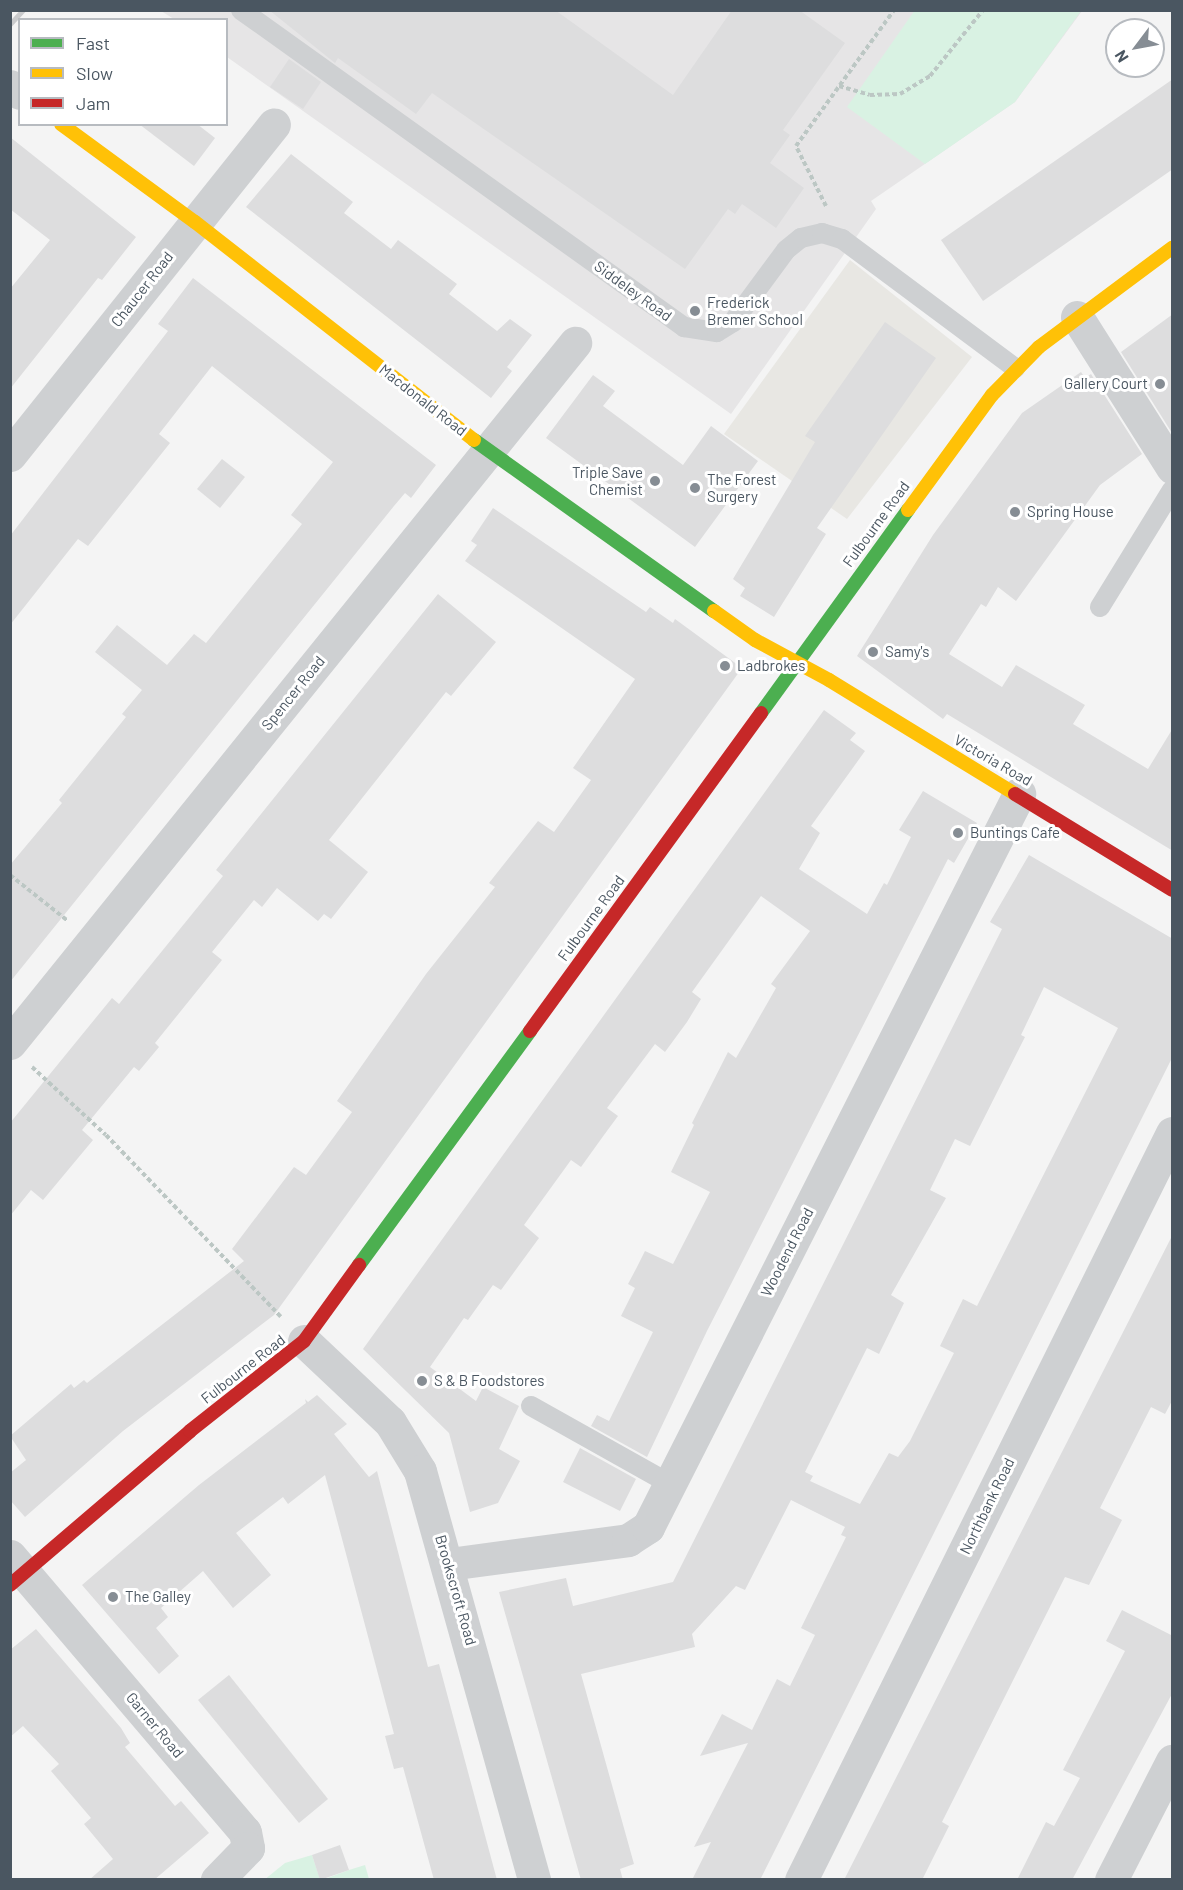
<!DOCTYPE html>
<style>
body{margin:0}
#map{position:relative;width:1183px;height:1890px;overflow:hidden;background:#f4f4f4;font-family:Barlow,sans-serif}
div>[style]{position:absolute}
[style*='--x']{left:calc(var(--x)*1px);top:calc(var(--y)*1px);width:calc(var(--w)*1px);rotate:calc(var(--a)*1deg)}
.commercial>*{inset:0;background:#e8e7e3}
.education>*{inset:0;background:#e6e5e6}
.green>*{inset:0;background:#d9f2e3}
.building>*{inset:0;background:#ddddde}
.path>*{height:4px;margin-top:-2px;transform-origin:0;background:repeating-linear-gradient(90deg,#bcc7c4 0 4.5px,transparent 0 7.5px)}
.lane>*{height:20px;margin:-10px;padding:0 10px;transform-origin:10px;border-radius:10px;background:#ced0d2}
.street>*{height:33px;margin:-16.5px;padding:0 16.5px;transform-origin:16.5px;border-radius:16.5px;background:#ced0d2}
.fast>*{height:14px;margin:-7px;padding:0 7px;transform-origin:7px;border-radius:7px;background:#4caf50}
.slow>*{height:14px;margin:-7px;padding:0 7px;transform-origin:7px;border-radius:7px;background:#ffc107}
.jam>*{height:14px;margin:-7px;padding:0 7px;transform-origin:7px;border-radius:7px;background:#c62828}
.rail>*{height:4.5px;margin:-2.25px;padding:0 2.25px;transform-origin:2.25px;border-radius:2.25px;background:#c9cacc}
.dots>*{width:16px;height:16px;translate:-50% -50%;box-sizing:border-box;border:3px solid #fff;border-radius:50%}
span{translate:-50% -50%;white-space:nowrap;text-align:center;line-height:1.15;-webkit-text-stroke:6px #fff;paint-order:stroke}
.street-label{font-size:15px;color:#4a5661}
.poi-label{font-size:15px;color:#4a5661}
.left{translate:0 -50%;text-align:left}
.right{translate:-100% -50%;text-align:right}
.frame{position:absolute;inset:0;border:12px solid #4a5661;pointer-events:none}
.legend{position:absolute;left:18px;top:18px;width:210px;height:108px;box-sizing:border-box;background:#fff;border:2px solid #b7bbc0;margin:0;padding:8px 10px;list-style:none;font-size:18px;color:#4a5661}
.legend li{display:flex;align-items:center;gap:12px;height:30px}
.legend b{width:30px;border:2px solid #b7bbc0}
.north{position:absolute;left:1105px;top:18px;width:60px;height:60px;box-sizing:border-box;background:#fff;border:2px solid #b7bbc0;border-radius:50%;rotate:238deg;font-size:16px;font-weight:700;line-height:24px;text-align:center;color:#4a5661}
.north::after{content:'';display:block;margin:auto;width:21px;height:27px;background:#868d94;clip-path:polygon(50% 0,100% 100%,50% 72%,0 100%)}
</style>
<div id="map">
<div class="commercial">
<i style="clip-path:polygon(850px 260px,972px 357px,847px 519px,724px 434px)"></i>
</div>
<div class="education">
<i style="clip-path:polygon(161px 11px,1082px 11px,1015px 102px,871px 201px,876px 209px,731px 414px,227px 57px,226px 20px,174px 19px)"></i>
</div>
<div class="green">
<i style="clip-path:polygon(915px 10px,1081px 10px,1081px 11px,1015px 102px,925px 164px,847px 107px)"></i>
<i style="clip-path:polygon(312px 1855px,320px 1879px,264px 1880px,285px 1863px)"></i>
<i style="clip-path:polygon(365px 1865px,369px 1879px,322px 1880px,349px 1870px)"></i>
</div>
<div class="building">
<i style="clip-path:polygon(269px 10px,555px 10px,673px 95px,732px 10px,799px 10px,845px 43px,783px 130px,790px 135px,770px 163px,804px 188px,776px 228px,742px 204px,735px 214px,728px 209px,685px 269px,432px 93px,416px 114px,338px 58px,335px 63px)"></i>
<i style="clip-path:polygon(289px 59px,321px 82px,303px 109px,270px 87px)"></i>
<i style="clip-path:polygon(1173px 79px,1173px 169px,983px 301px,941px 240px)"></i>
<i style="clip-path:polygon(139px 124px,197px 124px,215px 138px,194px 166px)"></i>
<i style="clip-path:polygon(10px 137px,136px 237px,102px 280px,98px 278px,10px 389px,10px 289px,50px 240px,10px 209px)"></i>
<i style="clip-path:polygon(291px 154px,353px 202px,344px 213px,391px 249px,398px 240px,457px 284px,449px 294px,497px 331px,510px 319px,532px 335px,507px 367px,512px 371px,491px 398px,246px 207px)"></i>
<i style="clip-path:polygon(193px 278px,436px 465px,411px 498px,405px 493px,394px 506px,10px 982px,10px 865px,62px 803px,59px 800px,126px 717px,122px 714px,142px 690px,95px 652px,117px 625px,167px 665px,194px 634px,206px 643px,302px 524px,291px 515px,333px 462px,212px 366px,159px 434px,170px 443px,88px 546px,78px 539px,10px 625px,10px 536px,168px 331px,158px 324px)"></i>
<i style="clip-path:polygon(1173px 314px,1173px 432px,1172px 433px,1121px 352px)"></i>
<i style="clip-path:polygon(885px 322px,936px 358px,817px 528px,826px 534px,774px 617px,740px 596px,745px 588px,733px 579px,815px 442px,805px 436px)"></i>
<i style="clip-path:polygon(1081px 372px,1085px 378px,1091px 374px,1142px 454px,1100px 485px,1016px 601px,998px 587px,986px 607px,981px 604px,949px 654px,1002px 687px,1016px 665px,1085px 705px,1073px 724px,1148px 769px,1173px 728px,1173px 851px,947px 714px,943px 719px,857px 656px,933px 535px,1022px 413px)"></i>
<i style="clip-path:polygon(593px 375px,615px 391px,603px 406px,683px 465px,711px 426px,758px 461px,695px 547px,546px 438px)"></i>
<i style="clip-path:polygon(222px 459px,245px 477px,220px 508px,197px 489px)"></i>
<i style="clip-path:polygon(493px 508px,646px 612px,650px 607px,673px 623px,675px 619px,742px 668px,274px 1315px,123px 1431px,25px 1517px,10px 1500px,10px 1473px,26px 1460px,10px 1436px,71px 1384px,74px 1388px,84px 1380px,87px 1383px,244px 1261px,232px 1249px,294px 1167px,306px 1175px,352px 1112px,337px 1101px,426px 974px,495px 887px,489px 883px,538px 821px,554px 832px,591px 780px,573px 768px,635px 679px,465px 561px,477px 545px,471px 541px)"></i>
<i style="clip-path:polygon(438px 594px,496px 642px,451px 696px,446px 692px,329px 840px,368px 872px,331px 919px,324px 914px,318px 921px,277px 888px,262px 907px,254px 900px,212px 952px,222px 960px,155px 1043px,159px 1047px,139px 1071px,134px 1067px,82px 1130px,93px 1140px,43px 1200px,31px 1190px,10px 1216px,10px 1123px,112px 998px,119px 1004px,223px 876px,216px 870px)"></i>
<i style="clip-path:polygon(824px 710px,856px 733px,850px 740px,865px 751px,811px 826px,820px 833px,799px 869px,867px 914px,884px 883px,887px 885px,911px 837px,899px 830px,923px 791px,977px 823px,954px 863px,948px 859px,707px 1331px,647px 1457px,591px 1426px,597px 1415px,609px 1421px,653px 1332px,621px 1316px,635px 1288px,628px 1284px,637px 1267px,645px 1251px,673px 1264px,710px 1192px,671px 1172px,694px 1125px,692px 1123px,728px 1052px,736px 1058px,776px 988px,771px 984px,810px 931px,761px 896px,692px 992px,701px 999px,687px 1022px,665px 1052px,655px 1044px,607px 1108px,618px 1116px,604px 1135px,581px 1167px,571px 1160px,524px 1225px,539px 1238px,501px 1290px,493px 1285px,468px 1320px,464px 1318px,430px 1367px,476px 1401px,483px 1387px,519px 1406px,499px 1449px,520px 1461px,498px 1503px,470px 1512px,449px 1433px,363px 1349px)"></i>
<i style="clip-path:polygon(evenodd,1029px 855px,1173px 939px,1173px 1056px,760px 1880px,692px 1880px,711px 1842px,694px 1847px,748px 1743px,700px 1756px,722px 1714px,752px 1730px,777px 1679px,790px 1686px,815px 1635px,801px 1628px,846px 1537px,841px 1535px,845px 1527px,791px 1500px,745px 1590px,736px 1586px,692px 1634px,695px 1647px,581px 1674px,634px 1864px,620px 1869px,623px 1880px,581px 1880px,499px 1592px,566px 1578px,573px 1606px,673px 1582px,1002px 929px,990px 922px,1029px 855px,1044px 987px,1118px 1028px,977px 1306px,963px 1299px,940px 1346px,954px 1353px,910px 1441px,898px 1457px,889px 1453px,860px 1504px,810px 1481px,813px 1476px,805px 1472px,867px 1348px,879px 1354px,904px 1303px,891px 1295px,946px 1198px,930px 1190px,955px 1139px,970px 1146px,1025px 1037px,1021px 1035px,1044px 987px)"></i>
<i style="clip-path:polygon(1173px 1234px,1173px 1399px,1165px 1414px,1151px 1407px,1100px 1508px,1122px 1520px,1089px 1585px,1065px 1577px,942px 1822px,949px 1826px,922px 1880px,844px 1880px)"></i>
<i style="clip-path:polygon(317px 1395px,347px 1424px,334px 1434px,369px 1477px,377px 1471px,428px 1667px,439px 1664px,497px 1880px,434px 1880px,403px 1767px,394px 1769px,385px 1736px,394px 1734px,325px 1475px,288px 1504px,283px 1497px,236px 1533px,271px 1575px,233px 1608px,203px 1571px,161px 1608px,168px 1617px,156px 1628px,179px 1656px,159px 1674px,82px 1585px,199px 1485px,306px 1403px,305px 1399px,308px 1402px)"></i>
<i style="clip-path:polygon(580px 1448px,636px 1479px,620px 1511px,563px 1482px)"></i>
<i style="clip-path:polygon(1122px 1610px,1173px 1636px,1173px 1692px,1072px 1880px,1017px 1880px,1046px 1822px,1054px 1826px,1080px 1778px,1063px 1770px,1125px 1651px,1106px 1641px)"></i>
<i style="clip-path:polygon(36px 1629px,121px 1728px,130px 1743px,125px 1747px,175px 1806px,181px 1801px,209px 1833px,154px 1880px,89px 1880px,113px 1859px,84px 1824px,91px 1818px,51px 1771px,59px 1764px,23px 1726px,10px 1737px,10px 1650px)"></i>
<i style="clip-path:polygon(229px 1675px,328px 1799px,299px 1823px,198px 1700px)"></i>
<i style="clip-path:polygon(340px 1845px,349px 1870px,320px 1880px,312px 1855px)"></i>
</div>
<div class="path">
<i style="--x:839;--y:86;--w:32;--a:16"></i>
<i style="--x:870;--y:95;--w:30;--a:-2"></i>
<i style="--x:900;--y:94;--w:35;--a:-31"></i>
<i style="--x:930;--y:76;--w:85;--a:-51.2"></i>
<i style="--x:826;--y:206;--w:67;--a:-116.6"></i>
<i style="--x:796;--y:146;--w:168;--a:-54.2"></i>
<i style="--x:10;--y:875;--w:74;--a:38.4"></i>
<i style="--x:32;--y:1067;--w:100;--a:42.6"></i>
<i style="--x:106;--y:1135;--w:252;--a:46.1"></i>
</div>
<div class="lane">
<i style="--x:241;--y:10;--w:545;--a:35.59"></i>
<i style="--x:684;--y:327;--w:33;--a:9"></i>
<i style="--x:717;--y:332;--w:19;--a:-32"></i>
<i style="--x:733;--y:322;--w:89;--a:-53.6"></i>
<i style="--x:786;--y:250;--w:19;--a:-39"></i>
<i style="--x:801;--y:238;--w:22;--a:-13"></i>
<i style="--x:822;--y:233;--w:21;--a:17"></i>
<i style="--x:842;--y:239;--w:216;--a:36.7"></i>
<i style="--x:1100;--y:607;--w:137;--a:-58.4"></i>
<i style="--x:531;--y:1406;--w:159;--a:29.3"></i>
</div>
<div class="street">
<i style="--x:10;--y:86;--w:12;--a:35"></i>
<i style="--x:1077;--y:317;--w:178;--a:57.7"></i>
<i style="--x:10;--y:455;--w:423;--a:-51.4"></i>
<i style="--x:10;--y:1043;--w:900;--a:-51.09"></i>
<i style="--x:304;--y:1341;--w:118;--a:43.3"></i>
<i style="--x:390;--y:1422;--w:57;--a:58.5"></i>
<i style="--x:420;--y:1471;--w:425;--a:74.4"></i>
<i style="--x:10;--y:1556;--w:362;--a:49.6"></i>
<i style="--x:245;--y:1832;--w:16;--a:79"></i>
<i style="--x:248;--y:1848;--w:45;--a:134.1"></i>
<i style="--x:449;--y:1564;--w:181;--a:-7.6"></i>
<i style="--x:628;--y:1540;--w:24;--a:-33"></i>
<i style="--x:648;--y:1527;--w:822;--a:-63.15"></i>
<i style="--x:801;--y:1880;--w:834;--a:-63.59"></i>
<i style="--x:1111;--y:1880;--w:134;--a:-62.9"></i>
</div>
<div class="fast">
<i style="--x:474;--y:440;--w:295;--a:35.5"></i>
<i style="--x:761;--y:713;--w:251;--a:-54.1"></i>
<i style="--x:359;--y:1265;--w:290;--a:-53.8"></i>
</div>
<div class="slow">
<i style="--x:61;--y:124;--w:166;--a:36.2"></i>
<i style="--x:195;--y:222;--w:354;--a:38"></i>
<i style="--x:908;--y:510;--w:142;--a:-53.9"></i>
<i style="--x:992;--y:395;--w:67;--a:-45.6"></i>
<i style="--x:1039;--y:347;--w:166;--a:-36.7"></i>
<i style="--x:714;--y:611;--w:50;--a:35.3"></i>
<i style="--x:755;--y:640;--w:84;--a:28.4"></i>
<i style="--x:829;--y:680;--w:218;--a:31.5"></i>
</div>
<div class="jam">
<i style="--x:1015;--y:794;--w:184;--a:31.4"></i>
<i style="--x:530;--y:1031;--w:393;--a:-54"></i>
<i style="--x:10;--y:1585;--w:237;--a:-40.5"></i>
<i style="--x:190;--y:1431;--w:145;--a:-38.3"></i>
<i style="--x:304;--y:1341;--w:94;--a:-54.1"></i>
</div>
<div class="rail">
<i style="--x:10;--y:24;--w:19;--a:-47"></i>
</div>
<div class="dots">
<i style="left:695px;top:311px;background:#868d94"></i>
<i style="left:1160px;top:384px;background:#868d94"></i>
<i style="left:655px;top:481px;background:#868d94"></i>
<i style="left:695px;top:488px;background:#868d94"></i>
<i style="left:1015px;top:512px;background:#868d94"></i>
<i style="left:873px;top:652px;background:#868d94"></i>
<i style="left:725px;top:666px;background:#868d94"></i>
<i style="left:958px;top:833px;background:#868d94"></i>
<i style="left:422px;top:1381px;background:#868d94"></i>
<i style="left:113px;top:1597px;background:#868d94"></i>
</div>
<div class="street-label">
<span style="left:142px;top:289px;rotate:-52deg">Chaucer Road</span>
<span style="left:633px;top:291px;rotate:36deg">Siddeley Road</span>
<span style="left:423px;top:400px;rotate:38deg">Macdonald Road</span>
<span style="left:876px;top:524px;rotate:-54deg">Fulbourne Road</span>
<span style="left:293px;top:693px;rotate:-51deg">Spencer Road</span>
<span style="left:993px;top:760px;rotate:30deg">Victoria Road</span>
<span style="left:591px;top:918px;rotate:-54deg">Fulbourne Road</span>
<span style="left:787px;top:1252px;rotate:-63deg">Woodend Road</span>
<span style="left:243px;top:1369px;rotate:-38deg">Fulbourne Road</span>
<span style="left:987px;top:1506px;rotate:-64deg">Northbank Road</span>
<span style="left:456px;top:1590px;rotate:74deg">Brookscroft Road</span>
<span style="left:155px;top:1725px;rotate:50deg">Garner Road</span>
</div>
<div class="poi-label">
<span class="left" style="left:707px;top:311px">Frederick<br>Bremer School</span>
<span class="right" style="left:1148px;top:384px">Gallery Court</span>
<span class="right" style="left:643px;top:481px">Triple Save<br>Chemist</span>
<span class="left" style="left:707px;top:488px">The Forest<br>Surgery</span>
<span class="left" style="left:1027px;top:512px">Spring House</span>
<span class="left" style="left:885px;top:652px">Samy's</span>
<span class="left" style="left:737px;top:666px">Ladbrokes</span>
<span class="left" style="left:970px;top:833px">Buntings Cafe</span>
<span class="left" style="left:434px;top:1381px">S &amp; B Foodstores</span>
<span class="left" style="left:125px;top:1597px">The Galley</span>
</div>
<div class="frame"></div>
<ul class="legend">
<li><b style="height:8px;background:#4caf50"></b>Fast</li>
<li><b style="height:8px;background:#ffc107"></b>Slow</li>
<li><b style="height:8px;background:#c62828"></b>Jam</li>
</ul>
<div class="north">N</div>
</div>
